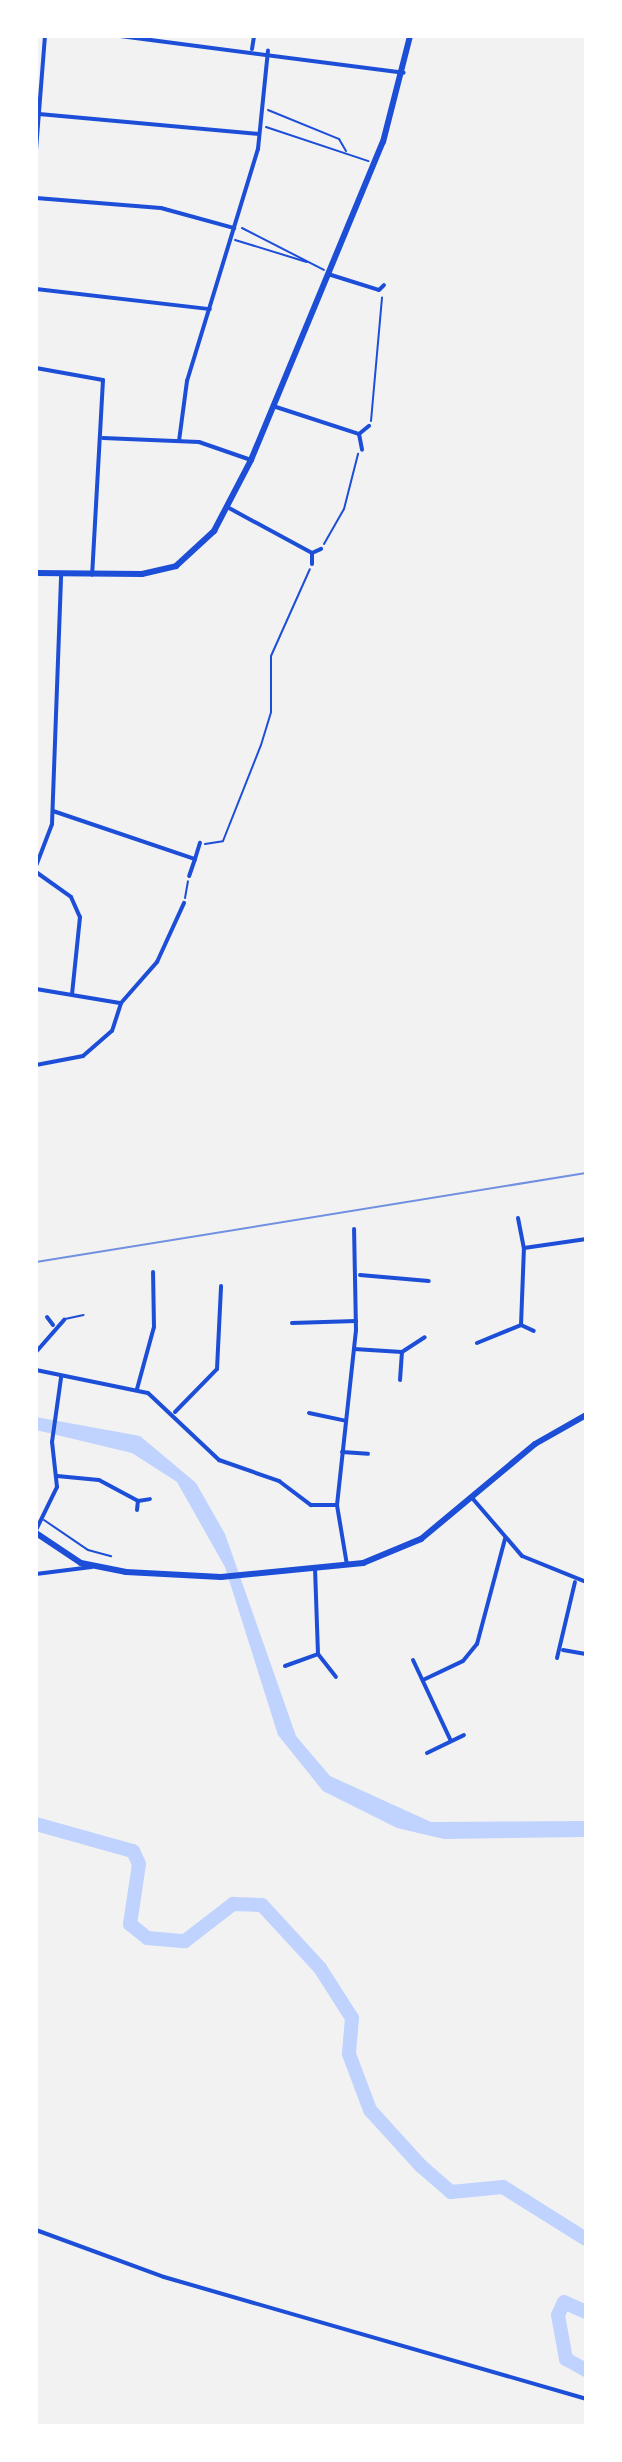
<!DOCTYPE html>
<style>
body{margin:0}
#map{position:relative;width:622px;height:2462px;overflow:hidden;background:#f2f2f2;font-family:"Fira Sans",sans-serif}
div>[style]{position:absolute}
[style*='--x']{left:calc(var(--x)*1px);top:calc(var(--y)*1px);width:calc(var(--w)*1px);rotate:calc(var(--a)*1deg)}
.water>*{inset:0;background:#bfd3fe}
.river>*{height:14px;margin:-7px;padding:0 7px;transform-origin:7px;border-radius:7px;background:#bfd3fe}
.path>*{height:2px;margin:-1px;padding:0 1px;transform-origin:1px;border-radius:1px;background:#1d4ed8}
.service>*{height:2px;margin:-1px;padding:0 1px;transform-origin:1px;border-radius:1px;background:#1d4ed8}
.minor>*{height:4px;margin:-2px;padding:0 2px;transform-origin:2px;border-radius:2px;background:#1d4ed8}
.tertiary>*{height:6px;margin:-3px;padding:0 3px;transform-origin:3px;border-radius:3px;background:#1d4ed8}
.secondary>*{height:6px;margin:-3px;padding:0 3px;transform-origin:3px;border-radius:3px;background:#1d4ed8}
.rail>*{height:2px;margin:-1px;padding:0 1px;transform-origin:1px;border-radius:1px;background:#7290e2}
span{translate:-50% -50%;white-space:nowrap;text-align:center;line-height:1.15;-webkit-text-stroke:6px #fff;paint-order:stroke}
.frame{position:absolute;inset:0;border:38px solid #fff;pointer-events:none}
</style>
<div id="map">
<div class="water">
<i style="clip-path:polygon(36px 1417px,140px 1436px,196px 1483px,225px 1534px,296px 1736px,330px 1776px,431px 1822px,586px 1821px,586px 1837px,444px 1839px,397px 1828px,323px 1791px,278px 1735px,225px 1567px,177px 1482px,132px 1453px,36px 1430px)"></i>
</div>
<div class="river">
<i style="--x:36;--y:1824;--w:101;--a:15.6"></i>
<i style="--x:133;--y:1851;--w:14;--a:65"></i>
<i style="--x:139;--y:1864;--w:61;--a:98.5"></i>
<i style="--x:130;--y:1924;--w:22;--a:39"></i>
<i style="--x:147;--y:1938;--w:38;--a:5"></i>
<i style="--x:185;--y:1941;--w:61;--a:-37.6"></i>
<i style="--x:233;--y:1904;--w:29;--a:2"></i>
<i style="--x:262;--y:1905;--w:86;--a:47.4"></i>
<i style="--x:320;--y:1968;--w:59;--a:57.4"></i>
<i style="--x:352;--y:2018;--w:36;--a:95"></i>
<i style="--x:349;--y:2054;--w:60;--a:69.4"></i>
<i style="--x:370;--y:2110;--w:76;--a:47.7"></i>
<i style="--x:421;--y:2166;--w:40;--a:41"></i>
<i style="--x:451;--y:2192;--w:52;--a:-5.5"></i>
<i style="--x:503;--y:2187;--w:98;--a:32.1"></i>
<i style="--x:586;--y:2312;--w:24;--a:-156"></i>
<i style="--x:564;--y:2302;--w:14;--a:115"></i>
<i style="--x:558;--y:2315;--w:45;--a:79.7"></i>
<i style="--x:566;--y:2359;--w:23;--a:29"></i>
</div>
<div class="path">
<i style="--x:268;--y:110;--w:77;--a:22.2"></i>
<i style="--x:339;--y:139;--w:14;--a:60"></i>
<i style="--x:266;--y:127;--w:108;--a:18.4"></i>
<i style="--x:242;--y:228;--w:92;--a:27.1"></i>
<i style="--x:235;--y:240;--w:75;--a:17"></i>
<i style="--x:371;--y:421;--w:124;--a:-84.9"></i>
<i style="--x:324;--y:544;--w:40;--a:-60.3"></i>
<i style="--x:344;--y:509;--w:57;--a:-75.7"></i>
<i style="--x:205;--y:844;--w:18;--a:-9"></i>
<i style="--x:223;--y:841;--w:103;--a:-68.4"></i>
<i style="--x:261;--y:745;--w:34;--a:-73"></i>
<i style="--x:271;--y:712;--w:56;--a:-90"></i>
<i style="--x:271;--y:656;--w:95;--a:-65.9"></i>
<i style="--x:185;--y:898;--w:17;--a:-80"></i>
</div>
<div class="service">
<i style="--x:65;--y:1319;--w:19;--a:-12"></i>
<i style="--x:44;--y:1520;--w:53;--a:34.3"></i>
<i style="--x:88;--y:1550;--w:24;--a:15"></i>
</div>
<div class="minor">
<i style="--x:120;--y:36;--w:286;--a:7.4"></i>
<i style="--x:252;--y:49;--w:13;--a:-81"></i>
<i style="--x:39;--y:114;--w:221;--a:5.2"></i>
<i style="--x:36;--y:150;--w:114;--a:-85.5"></i>
<i style="--x:36;--y:198;--w:125;--a:4.6"></i>
<i style="--x:161;--y:208;--w:76;--a:15.3"></i>
<i style="--x:328;--y:274;--w:53;--a:17.4"></i>
<i style="--x:379;--y:290;--w:7;--a:-45"></i>
<i style="--x:36;--y:289;--w:175;--a:6.6"></i>
<i style="--x:36;--y:368;--w:68;--a:10.2"></i>
<i style="--x:103;--y:380;--w:195;--a:93.2"></i>
<i style="--x:273;--y:406;--w:90;--a:18"></i>
<i style="--x:359;--y:434;--w:13;--a:-39"></i>
<i style="--x:359;--y:434;--w:16;--a:79"></i>
<i style="--x:103;--y:438;--w:96;--a:2.4"></i>
<i style="--x:199;--y:442;--w:55;--a:19.1"></i>
<i style="--x:179;--y:441;--w:61;--a:-82.4"></i>
<i style="--x:187;--y:381;--w:243;--a:-73"></i>
<i style="--x:258;--y:149;--w:99;--a:-84.2"></i>
<i style="--x:229;--y:508;--w:94;--a:28.5"></i>
<i style="--x:312;--y:553;--w:10;--a:-24"></i>
<i style="--x:312;--y:553;--w:11;--a:90"></i>
<i style="--x:53;--y:811;--w:150;--a:18.7"></i>
<i style="--x:195;--y:859;--w:18;--a:109"></i>
<i style="--x:195;--y:859;--w:17;--a:-73"></i>
<i style="--x:36;--y:866;--w:45;--a:-69.1"></i>
<i style="--x:52;--y:824;--w:250;--a:-87.9"></i>
<i style="--x:36;--y:872;--w:43;--a:35.5"></i>
<i style="--x:71;--y:897;--w:22;--a:66"></i>
<i style="--x:80;--y:917;--w:77;--a:95.9"></i>
<i style="--x:36;--y:989;--w:85;--a:9.5"></i>
<i style="--x:36;--y:1065;--w:48;--a:-10.8"></i>
<i style="--x:83;--y:1056;--w:38;--a:-41"></i>
<i style="--x:112;--y:1031;--w:29;--a:-72"></i>
<i style="--x:121;--y:1003;--w:55;--a:-48.7"></i>
<i style="--x:157;--y:962;--w:65;--a:-65.4"></i>
<i style="--x:518;--y:1218;--w:31;--a:79"></i>
<i style="--x:360;--y:1275;--w:69;--a:5"></i>
<i style="--x:47;--y:1317;--w:10;--a:53"></i>
<i style="--x:292;--y:1323;--w:64;--a:-1.8"></i>
<i style="--x:521;--y:1325;--w:14;--a:25"></i>
<i style="--x:477;--y:1343;--w:48;--a:-22.2"></i>
<i style="--x:521;--y:1325;--w:77;--a:-87.8"></i>
<i style="--x:524;--y:1248;--w:63;--a:-8.3"></i>
<i style="--x:354;--y:1349;--w:48;--a:3.6"></i>
<i style="--x:36;--y:1352;--w:43;--a:-48.8"></i>
<i style="--x:36;--y:1370;--w:114;--a:11.6"></i>
<i style="--x:148;--y:1393;--w:98;--a:43.3"></i>
<i style="--x:219;--y:1460;--w:64;--a:19.3"></i>
<i style="--x:279;--y:1481;--w:40;--a:37"></i>
<i style="--x:311;--y:1505;--w:26;--a:0"></i>
<i style="--x:400;--y:1380;--w:28;--a:-86"></i>
<i style="--x:402;--y:1352;--w:27;--a:-33"></i>
<i style="--x:137;--y:1389;--w:64;--a:-74.7"></i>
<i style="--x:154;--y:1327;--w:55;--a:-91"></i>
<i style="--x:175;--y:1412;--w:60;--a:-45.7"></i>
<i style="--x:217;--y:1369;--w:83;--a:-87.2"></i>
<i style="--x:309;--y:1413;--w:38;--a:12"></i>
<i style="--x:342;--y:1452;--w:26;--a:4"></i>
<i style="--x:57;--y:1476;--w:42;--a:5.4"></i>
<i style="--x:99;--y:1480;--w:44;--a:28.3"></i>
<i style="--x:138;--y:1501;--w:12;--a:-9"></i>
<i style="--x:473;--y:1499;--w:75;--a:49.3"></i>
<i style="--x:522;--y:1556;--w:69;--a:22.1"></i>
<i style="--x:137;--y:1510;--w:9;--a:-84"></i>
<i style="--x:36;--y:1530;--w:48;--a:-64"></i>
<i style="--x:57;--y:1487;--w:45;--a:-96.3"></i>
<i style="--x:52;--y:1442;--w:65;--a:-82"></i>
<i style="--x:347;--y:1565;--w:61;--a:-99.5"></i>
<i style="--x:337;--y:1505;--w:176;--a:-83.8"></i>
<i style="--x:356;--y:1330;--w:101;--a:-91.1"></i>
<i style="--x:36;--y:1574;--w:56;--a:-7.1"></i>
<i style="--x:563;--y:1650;--w:23;--a:10"></i>
<i style="--x:318;--y:1654;--w:29;--a:52"></i>
<i style="--x:557;--y:1658;--w:78;--a:-76.7"></i>
<i style="--x:413;--y:1660;--w:89;--a:64.9"></i>
<i style="--x:285;--y:1666;--w:35;--a:-20"></i>
<i style="--x:318;--y:1654;--w:85;--a:-92"></i>
<i style="--x:423;--y:1680;--w:44;--a:-25.4"></i>
<i style="--x:463;--y:1661;--w:22;--a:-51"></i>
<i style="--x:477;--y:1644;--w:109;--a:-75.1"></i>
<i style="--x:427;--y:1753;--w:41;--a:-25.9"></i>
<i style="--x:36;--y:2230;--w:136;--a:20.2"></i>
<i style="--x:164;--y:2277;--w:439;--a:16.1"></i>
</div>
<div class="tertiary">
<i style="--x:36;--y:573;--w:106;--a:0.5"></i>
<i style="--x:142;--y:574;--w:35;--a:-13"></i>
<i style="--x:176;--y:566;--w:52;--a:-42.6"></i>
<i style="--x:214;--y:531;--w:80;--a:-62.5"></i>
<i style="--x:251;--y:460;--w:344;--a:-67.5"></i>
<i style="--x:383;--y:142;--w:109;--a:-75.7"></i>
</div>
<div class="secondary">
<i style="--x:36;--y:1533;--w:54;--a:33.7"></i>
<i style="--x:81;--y:1563;--w:46;--a:11.3"></i>
<i style="--x:126;--y:1572;--w:95;--a:3"></i>
<i style="--x:221;--y:1577;--w:143;--a:-5.6"></i>
<i style="--x:363;--y:1563;--w:63;--a:-22.5"></i>
<i style="--x:421;--y:1539;--w:148;--a:-39.8"></i>
<i style="--x:535;--y:1444;--w:59;--a:-29.6"></i>
</div>
<div class="rail">
<i style="--x:36;--y:1262;--w:557;--a:-9.19"></i>
</div>
<div class="frame"></div>
</div>
